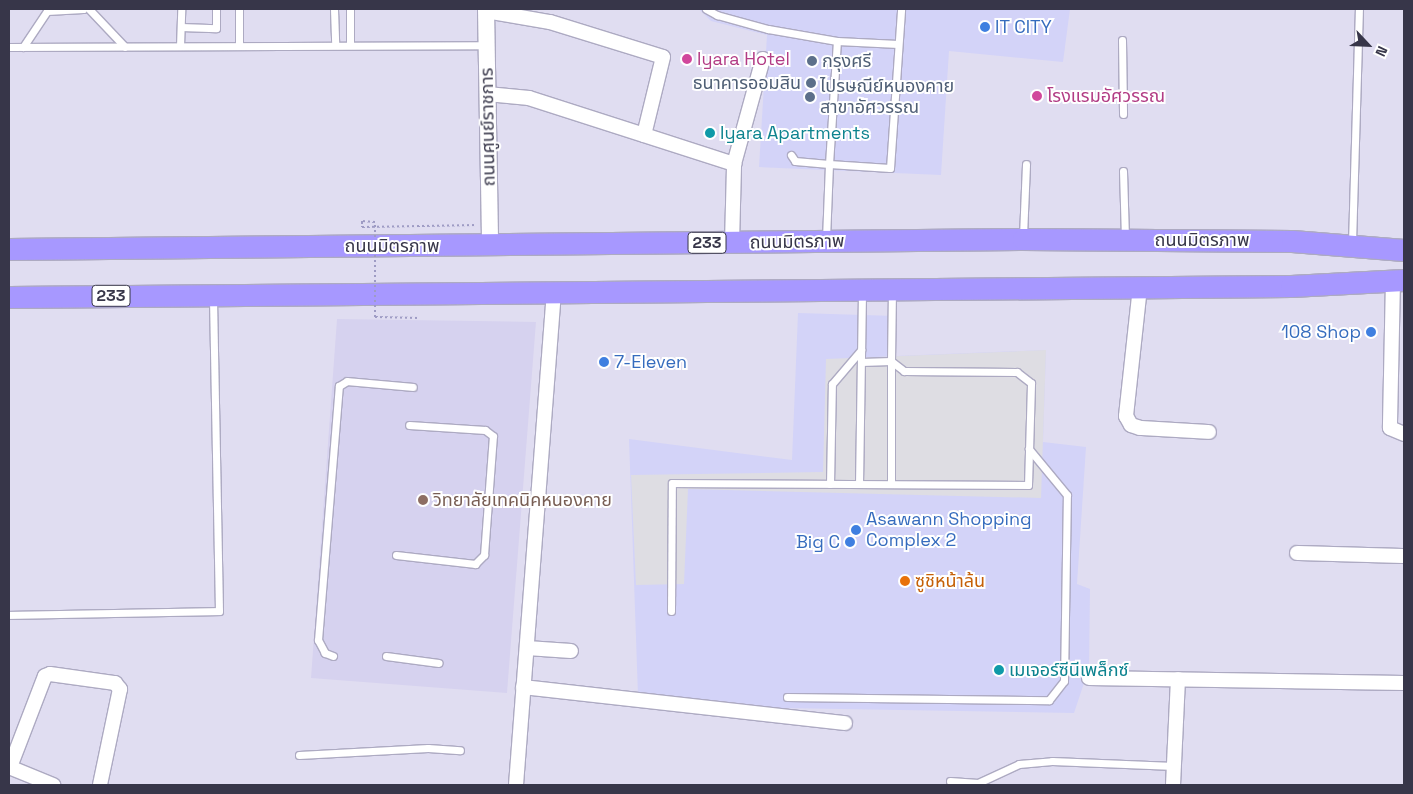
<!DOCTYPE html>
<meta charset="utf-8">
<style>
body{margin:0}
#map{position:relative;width:1413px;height:794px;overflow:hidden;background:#eae9f5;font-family:"Space Grotesk","Noto Sans Thai",sans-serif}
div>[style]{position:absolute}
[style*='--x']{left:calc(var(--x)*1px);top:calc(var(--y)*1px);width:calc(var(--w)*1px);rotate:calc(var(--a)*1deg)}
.residential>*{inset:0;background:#e0ddf1}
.commercial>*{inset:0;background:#d3d3f8}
.education>*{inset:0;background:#d6d2ef}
.parking>*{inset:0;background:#dedde3}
.path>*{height:2px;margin-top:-1px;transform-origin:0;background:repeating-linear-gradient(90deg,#9e9bc4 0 2.5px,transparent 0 5px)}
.roads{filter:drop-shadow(1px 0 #adaac2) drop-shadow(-1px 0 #adaac2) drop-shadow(0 1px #adaac2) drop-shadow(0 -1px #adaac2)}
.service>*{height:7px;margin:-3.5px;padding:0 3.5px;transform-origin:3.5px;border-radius:3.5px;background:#fff}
.minor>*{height:14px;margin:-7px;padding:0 7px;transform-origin:7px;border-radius:7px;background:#fff}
.tertiary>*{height:16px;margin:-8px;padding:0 8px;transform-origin:8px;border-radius:8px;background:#fff}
.primary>*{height:21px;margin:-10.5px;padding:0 10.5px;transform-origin:10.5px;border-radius:10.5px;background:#a798ff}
.path-bridge>*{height:2px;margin-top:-1px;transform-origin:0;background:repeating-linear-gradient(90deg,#9e9bc4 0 2.5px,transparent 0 5px)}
.dots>*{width:14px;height:14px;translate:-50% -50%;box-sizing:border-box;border:2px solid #fff;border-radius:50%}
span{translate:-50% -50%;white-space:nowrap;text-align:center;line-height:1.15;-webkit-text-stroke:4px #fff;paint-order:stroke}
.shield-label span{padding:1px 4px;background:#fff;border:1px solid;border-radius:4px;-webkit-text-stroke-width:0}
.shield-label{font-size:16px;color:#373649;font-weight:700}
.shop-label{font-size:18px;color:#366cbe}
.left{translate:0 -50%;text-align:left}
.right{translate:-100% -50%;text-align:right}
.hotel-label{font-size:18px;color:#b23c85}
.service-label{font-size:18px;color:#4e5e75}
.street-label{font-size:18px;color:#373649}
.culture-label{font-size:18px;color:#0d838f}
.education-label{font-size:18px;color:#785e54}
.food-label{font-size:18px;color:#c56008}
.frame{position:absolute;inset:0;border:10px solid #373649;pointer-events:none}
.north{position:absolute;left:1343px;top:20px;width:50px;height:50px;-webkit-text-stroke:4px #fff;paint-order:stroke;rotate:115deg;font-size:14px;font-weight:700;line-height:20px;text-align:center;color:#373649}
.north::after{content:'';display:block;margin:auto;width:18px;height:22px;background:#373649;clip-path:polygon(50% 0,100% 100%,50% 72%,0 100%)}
</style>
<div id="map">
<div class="residential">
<i style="clip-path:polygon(9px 9px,1404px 9px,1404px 785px,9px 785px)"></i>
</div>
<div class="commercial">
<i style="clip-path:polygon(699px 9px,1070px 9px,1063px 62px,949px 51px,941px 175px,759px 167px,767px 35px,711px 21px)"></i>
<i style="clip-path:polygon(798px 313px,896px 316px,896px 356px,1046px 350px,1043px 442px,1086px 447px,1077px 584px,1090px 589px,1089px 668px,1074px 713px,782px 708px,638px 695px,629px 439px,792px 460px)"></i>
</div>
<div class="education">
<i style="clip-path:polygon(337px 319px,536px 322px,507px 693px,311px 678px)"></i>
</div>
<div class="parking">
<i style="clip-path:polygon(1046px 350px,1041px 498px,688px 489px,684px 584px,636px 585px,631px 475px,823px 472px,826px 359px)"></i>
</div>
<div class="path">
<i style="--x:375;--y:222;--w:13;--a:-176"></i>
<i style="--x:362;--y:221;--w:6;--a:90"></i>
<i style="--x:362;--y:227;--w:115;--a:-1"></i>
<i style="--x:375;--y:317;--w:44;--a:1.3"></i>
</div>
<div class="roads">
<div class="service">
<i style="--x:89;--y:9;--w:52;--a:46.5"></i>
<i style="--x:239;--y:9;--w:37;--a:90"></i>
<i style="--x:334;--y:9;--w:36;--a:88"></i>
<i style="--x:706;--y:9;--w:13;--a:29"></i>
<i style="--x:717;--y:15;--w:53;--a:15.4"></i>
<i style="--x:768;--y:29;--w:70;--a:9.9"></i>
<i style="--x:837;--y:41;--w:61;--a:2.8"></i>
<i style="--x:181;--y:27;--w:35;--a:2"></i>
<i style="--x:216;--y:28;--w:19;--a:-90"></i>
<i style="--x:1122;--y:40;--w:74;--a:89.2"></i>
<i style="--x:350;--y:45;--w:36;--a:-90"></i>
<i style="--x:180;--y:46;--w:37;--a:-88"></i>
<i style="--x:9;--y:47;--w:477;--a:-0.2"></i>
<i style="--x:23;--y:47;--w:43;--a:-56.3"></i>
<i style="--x:47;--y:11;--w:36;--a:-3"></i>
<i style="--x:791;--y:155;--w:7;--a:56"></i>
<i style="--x:795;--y:161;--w:34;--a:5"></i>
<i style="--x:829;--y:164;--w:123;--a:-86.3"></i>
<i style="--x:1123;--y:171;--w:67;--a:88.3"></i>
<i style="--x:1023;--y:236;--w:72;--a:-87.6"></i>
<i style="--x:826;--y:239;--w:75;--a:-87.7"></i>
<i style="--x:829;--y:164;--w:61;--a:3.8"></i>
<i style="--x:890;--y:168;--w:159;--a:-86"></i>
<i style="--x:1352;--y:243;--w:234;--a:-88.3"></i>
<i style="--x:861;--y:362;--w:30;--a:-2"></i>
<i style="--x:891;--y:361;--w:123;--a:90"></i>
<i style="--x:830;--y:484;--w:100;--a:-88.9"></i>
<i style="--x:832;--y:384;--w:45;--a:-49.5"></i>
<i style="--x:859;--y:484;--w:192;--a:-89.1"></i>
<i style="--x:396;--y:555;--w:80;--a:6.5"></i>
<i style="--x:475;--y:564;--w:13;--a:-45"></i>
<i style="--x:484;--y:555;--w:119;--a:-85.7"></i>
<i style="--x:493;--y:436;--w:10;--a:-143"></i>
<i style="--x:485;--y:430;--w:76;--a:-176.2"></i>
<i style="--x:671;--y:611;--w:128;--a:-89.6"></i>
<i style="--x:672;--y:483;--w:356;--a:0.3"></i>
<i style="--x:1028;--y:485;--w:102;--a:-88.3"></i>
<i style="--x:1031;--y:383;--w:18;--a:-142"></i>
<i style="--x:1017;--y:372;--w:113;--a:-179.5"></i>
<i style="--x:904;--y:371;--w:16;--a:-142"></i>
<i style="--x:891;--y:361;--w:69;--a:-89.2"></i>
<i style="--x:9;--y:615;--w:210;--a:-1.1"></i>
<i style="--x:219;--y:611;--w:313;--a:-91.1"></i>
<i style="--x:333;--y:656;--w:9;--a:-159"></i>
<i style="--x:325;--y:653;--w:15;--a:-118"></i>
<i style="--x:318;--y:640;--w:255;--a:-85.3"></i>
<i style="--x:339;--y:386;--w:9;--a:-32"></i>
<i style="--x:347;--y:381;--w:66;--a:5.2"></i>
<i style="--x:386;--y:656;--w:53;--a:7.5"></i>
<i style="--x:787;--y:697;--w:262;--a:0.7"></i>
<i style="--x:1049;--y:700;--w:24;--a:-52"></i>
<i style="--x:1064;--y:681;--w:186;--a:-89.1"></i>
<i style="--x:1067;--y:495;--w:60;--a:-129.6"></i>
<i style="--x:299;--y:755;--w:129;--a:-3.1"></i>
<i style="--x:428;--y:748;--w:32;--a:4"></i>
<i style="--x:950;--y:781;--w:28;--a:4"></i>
<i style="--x:978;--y:783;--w:45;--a:-24.9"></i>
<i style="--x:1019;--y:764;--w:33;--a:-5"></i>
<i style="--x:1052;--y:761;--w:122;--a:2.3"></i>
</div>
<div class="minor">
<i style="--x:486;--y:11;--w:65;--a:9.8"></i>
<i style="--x:550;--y:22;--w:118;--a:17.2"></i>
<i style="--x:663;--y:57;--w:80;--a:103.7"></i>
<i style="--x:644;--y:135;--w:121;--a:-162.2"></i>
<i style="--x:529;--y:98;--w:42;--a:-174.6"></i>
<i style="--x:644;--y:135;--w:95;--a:17.9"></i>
<i style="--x:732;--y:243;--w:79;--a:-88.5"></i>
<i style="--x:734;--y:164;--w:109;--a:-74.6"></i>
<i style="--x:1393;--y:280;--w:148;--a:91.2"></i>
<i style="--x:1390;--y:428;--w:15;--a:23"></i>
<i style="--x:1140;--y:287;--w:130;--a:96.2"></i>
<i style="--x:1126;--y:416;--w:10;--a:61"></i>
<i style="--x:1131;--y:425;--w:9;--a:18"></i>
<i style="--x:1140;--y:428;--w:69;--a:3.3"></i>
<i style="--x:1297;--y:553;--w:107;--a:1.6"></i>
<i style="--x:527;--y:648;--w:44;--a:3.9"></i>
<i style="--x:1089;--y:678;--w:315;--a:0.9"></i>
<i style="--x:523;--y:687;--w:324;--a:6.4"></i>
<i style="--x:9;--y:767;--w:48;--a:22.2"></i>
<i style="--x:10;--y:767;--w:97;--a:-69"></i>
<i style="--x:45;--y:676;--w:5;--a:-22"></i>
<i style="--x:50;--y:674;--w:66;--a:7.9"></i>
<i style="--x:115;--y:683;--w:8;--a:50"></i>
<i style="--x:120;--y:689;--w:98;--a:101.8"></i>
<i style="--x:516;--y:785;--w:493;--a:-85.6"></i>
<i style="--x:1173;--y:785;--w:106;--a:-87.3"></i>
</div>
<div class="tertiary">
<i style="--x:486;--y:9;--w:236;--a:89"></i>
</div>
<div class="primary">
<i style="--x:9;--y:249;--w:1014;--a:-0.57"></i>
<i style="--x:1023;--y:239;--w:269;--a:0.4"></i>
<i style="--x:1292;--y:241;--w:112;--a:4.6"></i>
<i style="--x:9;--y:297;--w:1282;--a:-0.49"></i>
<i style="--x:1291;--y:286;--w:113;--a:-3"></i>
</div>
</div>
<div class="path-bridge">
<i style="--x:375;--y:317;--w:95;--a:-90"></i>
</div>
<div class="dots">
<i style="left:985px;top:27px;background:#3f7fe0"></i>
<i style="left:687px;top:59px;background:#d1479c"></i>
<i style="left:812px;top:61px;background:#5c6f8a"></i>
<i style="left:811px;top:83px;background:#5c6f8a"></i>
<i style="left:1037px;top:96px;background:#d1479c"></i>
<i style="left:810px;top:97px;background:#5c6f8a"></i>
<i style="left:710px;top:133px;background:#0f9aa8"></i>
<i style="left:1371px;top:332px;background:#3f7fe0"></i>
<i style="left:604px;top:362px;background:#3f7fe0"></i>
<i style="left:423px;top:500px;background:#8d6e63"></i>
<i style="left:856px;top:530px;background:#3f7fe0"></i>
<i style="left:850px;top:542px;background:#3f7fe0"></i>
<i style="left:905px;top:581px;background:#e8710a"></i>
<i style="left:999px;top:670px;background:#0f9aa8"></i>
</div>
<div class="shield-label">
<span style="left:707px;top:243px">233</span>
<span style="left:111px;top:296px">233</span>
</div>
<div class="shop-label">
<span class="left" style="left:995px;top:27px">IT CITY</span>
<span class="right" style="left:1361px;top:332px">108 Shop</span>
<span class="left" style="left:614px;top:362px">7-Eleven</span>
<span class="left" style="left:866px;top:530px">Asawann Shopping<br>Complex 2</span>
<span class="right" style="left:840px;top:542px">Big C</span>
</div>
<div class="hotel-label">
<span class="left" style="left:697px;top:59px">Iyara Hotel</span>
<span class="left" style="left:1047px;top:96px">โรงแรมอัศวรรณ</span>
</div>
<div class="service-label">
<span class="left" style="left:822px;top:61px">กรุงศรี</span>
<span class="right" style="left:801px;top:83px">ธนาคารออมสิน</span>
<span class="left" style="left:820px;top:97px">ไปรษณีย์หนองคาย<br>สาขาอัศวรรณ</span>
</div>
<div class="street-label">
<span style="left:488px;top:127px;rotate:-91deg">ถนนศูนย์ราชการ</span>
<span style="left:1202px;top:240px">ถนนมิตรภาพ</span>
<span style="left:797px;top:242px;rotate:-1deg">ถนนมิตรภาพ</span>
<span style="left:392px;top:246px">ถนนมิตรภาพ</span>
</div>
<div class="culture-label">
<span class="left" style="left:720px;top:133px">Iyara Apartments</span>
<span class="left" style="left:1009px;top:670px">เมเจอร์ซีนีเพล็กซ์</span>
</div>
<div class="education-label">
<span class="left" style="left:433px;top:500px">วิทยาลัยเทคนิคหนองคาย</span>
</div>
<div class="food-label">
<span class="left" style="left:915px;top:581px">ซูชิหน้าล้น</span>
</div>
<div class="frame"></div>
<div class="north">N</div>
</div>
